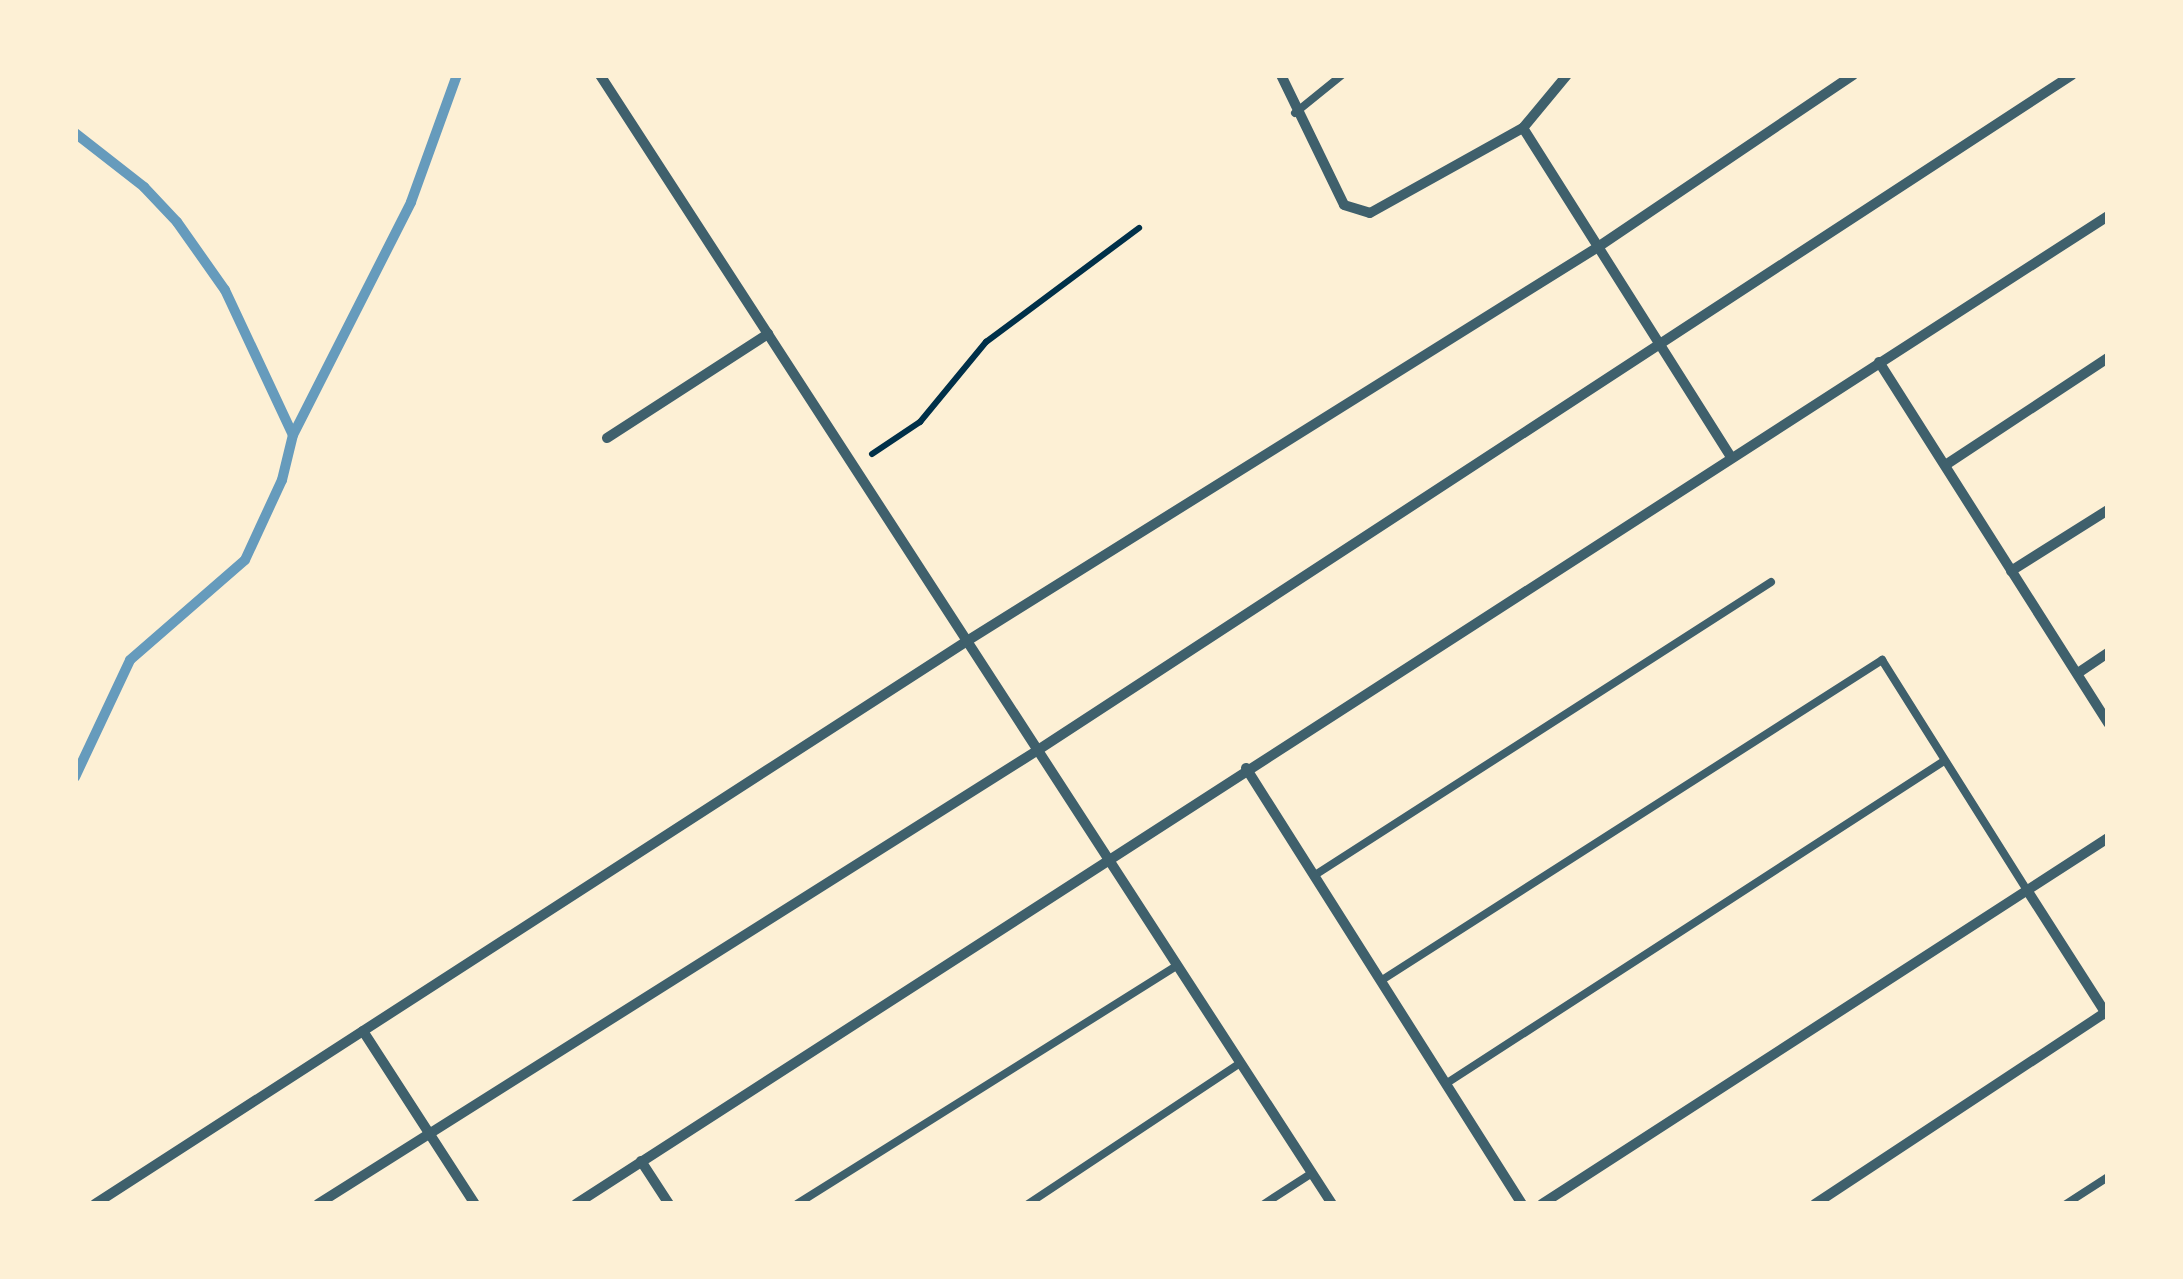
<!DOCTYPE html>
<style>
body{margin:0}
#map{position:relative;width:2183px;height:1279px;overflow:hidden;background:#fdf0d5;font-family:"Golos Text",sans-serif}
div>[style]{position:absolute}
[style*='--x']{left:calc(var(--x)*1px);top:calc(var(--y)*1px);width:calc(var(--w)*1px);rotate:calc(var(--a)*1deg)}
.stream>*{height:10px;margin:-5px;padding:0 5px;transform-origin:5px;border-radius:5px;background:#669bbc}
.path>*{height:6px;margin:-3px;padding:0 3px;transform-origin:3px;border-radius:3px;background:#003049}
.service>*{height:8px;margin:-4px;padding:0 4px;transform-origin:4px;border-radius:4px;background:#3f606c}
.minor>*{height:10px;margin:-5px;padding:0 5px;transform-origin:5px;border-radius:5px;background:#3f606c}
span{translate:-50% -50%;white-space:nowrap;text-align:center;line-height:1.15;-webkit-text-stroke:10px #fdf0d5;paint-order:stroke}
.frame{position:absolute;inset:0;border:78px solid #fdf0d5;pointer-events:none}
</style>
<div id="map">
<div class="stream">
<i style="--x:75;--y:133;--w:88;--a:38"></i>
<i style="--x:144;--y:187;--w:48;--a:46.7"></i>
<i style="--x:177;--y:222;--w:83;--a:54.8"></i>
<i style="--x:225;--y:290;--w:160;--a:64.9"></i>
<i style="--x:75;--y:777;--w:129;--a:-64.8"></i>
<i style="--x:130;--y:660;--w:152;--a:-41"></i>
<i style="--x:245;--y:560;--w:88;--a:-65.2"></i>
<i style="--x:282;--y:480;--w:46;--a:-76.3"></i>
<i style="--x:293;--y:435;--w:261;--a:-63.1"></i>
<i style="--x:411;--y:202;--w:135;--a:-70.1"></i>
</div>
<div class="path">
<i style="--x:872;--y:454;--w:58;--a:-33.7"></i>
<i style="--x:920;--y:422;--w:104;--a:-50.5"></i>
<i style="--x:986;--y:342;--w:191;--a:-36.7"></i>
</div>
<div class="service">
<i style="--x:1295;--y:113;--w:60;--a:-39"></i>
<i style="--x:1315;--y:875;--w:542;--a:-32.72"></i>
<i style="--x:1382;--y:980;--w:594;--a:-32.62"></i>
<i style="--x:1882;--y:660;--w:272;--a:57.8"></i>
<i style="--x:1447;--y:1083;--w:592;--a:-32.94"></i>
<i style="--x:797;--y:1204;--w:448;--a:-32.1"></i>
<i style="--x:1028;--y:1204;--w:253;--a:-33.6"></i>
<i style="--x:1264;--y:1204;--w:57;--a:-32.9"></i>
<i style="--x:2066;--y:1204;--w:50;--a:-32.7"></i>
</div>
<div class="minor">
<i style="--x:600;--y:75;--w:1346;--a:57.04"></i>
<i style="--x:1281;--y:75;--w:144;--a:64.1"></i>
<i style="--x:1344;--y:205;--w:27;--a:17"></i>
<i style="--x:1370;--y:213;--w:175;--a:-29.1"></i>
<i style="--x:1523;--y:128;--w:389;--a:57.7"></i>
<i style="--x:1523;--y:128;--w:69;--a:-50.3"></i>
<i style="--x:1879;--y:362;--w:428;--a:57.6"></i>
<i style="--x:607;--y:438;--w:192;--a:-32.9"></i>
<i style="--x:1947;--y:464;--w:193;--a:-33.4"></i>
<i style="--x:2011;--y:571;--w:115;--a:-32.2"></i>
<i style="--x:2078;--y:673;--w:36;--a:-34"></i>
<i style="--x:1246;--y:768;--w:516;--a:57.67"></i>
<i style="--x:2027;--y:890;--w:148;--a:57.4"></i>
<i style="--x:363;--y:1031;--w:206;--a:57.1"></i>
<i style="--x:641;--y:1161;--w:51;--a:56.9"></i>
<i style="--x:95;--y:1204;--w:1038;--a:-32.85"></i>
<i style="--x:967;--y:641;--w:744;--a:-31.98"></i>
<i style="--x:1598;--y:247;--w:308;--a:-34"></i>
<i style="--x:318;--y:1204;--w:851;--a:-32.23"></i>
<i style="--x:1038;--y:750;--w:1235;--a:-33.14"></i>
<i style="--x:576;--y:1204;--w:1823;--a:-32.82"></i>
<i style="--x:1542;--y:1204;--w:674;--a:-32.89"></i>
<i style="--x:1815;--y:1204;--w:351;--a:-33.4"></i>
</div>
<div class="frame"></div>
</div>
